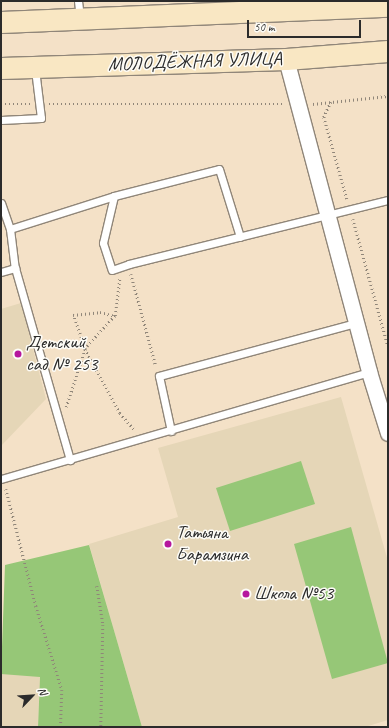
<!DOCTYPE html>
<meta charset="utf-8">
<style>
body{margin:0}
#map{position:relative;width:389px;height:728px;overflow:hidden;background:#f4e1c7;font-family:Caveat,sans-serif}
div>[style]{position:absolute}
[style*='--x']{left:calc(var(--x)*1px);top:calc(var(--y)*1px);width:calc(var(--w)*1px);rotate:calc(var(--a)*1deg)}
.built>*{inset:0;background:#e5d6b7}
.green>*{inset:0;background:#96c777}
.path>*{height:2.5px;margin-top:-1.25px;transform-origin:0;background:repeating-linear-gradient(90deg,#908679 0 1px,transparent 0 4px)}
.roads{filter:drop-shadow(1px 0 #908679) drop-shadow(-1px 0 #908679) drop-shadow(0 1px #908679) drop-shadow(0 -1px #908679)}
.lane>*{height:7px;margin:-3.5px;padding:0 3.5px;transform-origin:3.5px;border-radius:3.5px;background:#fff}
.street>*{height:15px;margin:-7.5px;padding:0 7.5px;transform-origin:7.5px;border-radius:7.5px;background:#fff}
.secondary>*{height:21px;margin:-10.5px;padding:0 10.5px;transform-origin:10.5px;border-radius:10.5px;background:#f9e7c3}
.dots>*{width:11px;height:11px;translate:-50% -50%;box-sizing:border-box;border:2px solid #fdfcf7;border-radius:50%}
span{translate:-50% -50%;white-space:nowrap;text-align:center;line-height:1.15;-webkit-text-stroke:3px #fdfcf7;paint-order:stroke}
.street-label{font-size:19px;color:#2b2b2b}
.poi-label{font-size:19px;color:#2b2b2b}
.left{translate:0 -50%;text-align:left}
.frame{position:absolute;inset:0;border:2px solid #2b2b2b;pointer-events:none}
.north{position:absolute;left:12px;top:676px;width:40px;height:40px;-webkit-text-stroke:3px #fdfcf7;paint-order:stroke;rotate:65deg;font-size:11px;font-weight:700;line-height:16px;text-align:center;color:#2b2b2b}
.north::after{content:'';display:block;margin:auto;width:14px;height:18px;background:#2b2b2b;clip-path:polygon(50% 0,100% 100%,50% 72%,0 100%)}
.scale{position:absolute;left:247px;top:20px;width:114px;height:18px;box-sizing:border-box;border:2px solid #2b2b2b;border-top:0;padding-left:5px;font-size:12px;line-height:14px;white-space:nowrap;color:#2b2b2b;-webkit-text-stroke:3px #fdfcf7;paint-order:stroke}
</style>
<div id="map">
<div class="built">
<i style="clip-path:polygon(21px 303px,46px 399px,1px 446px,1px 309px)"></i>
<i style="clip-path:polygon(341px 397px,388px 561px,388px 720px,365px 727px,142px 727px,89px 544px,178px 517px,158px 448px)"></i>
<i style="clip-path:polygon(1px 673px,40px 676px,38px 727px,1px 727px)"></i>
</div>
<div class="green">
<i style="clip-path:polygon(301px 461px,315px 504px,230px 531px,216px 488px)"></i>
<i style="clip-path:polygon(351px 527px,388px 663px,332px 679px,294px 544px)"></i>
<i style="clip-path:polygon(89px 545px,113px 627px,142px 727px,38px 727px,40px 677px,1px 674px,5px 565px)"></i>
</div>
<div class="path">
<i style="--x:331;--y:102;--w:17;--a:115"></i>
<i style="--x:324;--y:117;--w:85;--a:74.3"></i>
<i style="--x:1;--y:104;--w:29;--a:0"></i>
<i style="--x:49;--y:104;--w:235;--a:0"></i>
<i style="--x:313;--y:104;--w:75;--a:-6.1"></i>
<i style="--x:353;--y:219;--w:132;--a:74.6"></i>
<i style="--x:131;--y:274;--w:95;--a:74.8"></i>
<i style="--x:115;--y:316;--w:45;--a:132.3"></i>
<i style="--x:85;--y:349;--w:36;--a:-109"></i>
<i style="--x:73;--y:315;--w:27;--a:-6"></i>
<i style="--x:100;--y:312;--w:16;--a:15"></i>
<i style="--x:115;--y:316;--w:38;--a:-83"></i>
<i style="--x:85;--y:349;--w:73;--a:61.3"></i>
<i style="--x:120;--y:413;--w:23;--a:49"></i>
<i style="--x:66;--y:407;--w:61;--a:-71.9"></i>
<i style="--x:6;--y:489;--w:121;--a:75.6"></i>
<i style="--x:36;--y:606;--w:88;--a:72.8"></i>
<i style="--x:62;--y:690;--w:37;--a:92"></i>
<i style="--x:97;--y:586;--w:39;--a:81"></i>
<i style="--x:103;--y:625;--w:102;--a:91.1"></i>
</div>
<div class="roads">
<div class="lane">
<i style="--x:78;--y:1;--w:16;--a:83"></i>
<i style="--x:1;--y:120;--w:40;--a:-2.9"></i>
<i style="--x:41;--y:118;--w:49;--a:-97"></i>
<i style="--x:114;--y:196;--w:48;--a:103.2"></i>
<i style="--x:103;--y:243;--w:28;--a:72"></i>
<i style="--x:112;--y:270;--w:18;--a:-19"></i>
<i style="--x:129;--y:264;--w:267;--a:-13.9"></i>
<i style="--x:1;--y:203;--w:28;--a:71"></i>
<i style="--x:10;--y:229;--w:39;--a:83"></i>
<i style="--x:15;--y:268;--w:200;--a:74"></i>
<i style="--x:10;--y:229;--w:109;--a:-17.6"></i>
<i style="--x:114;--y:196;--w:108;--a:-14.4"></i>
<i style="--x:219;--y:169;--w:71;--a:72.8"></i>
<i style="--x:1;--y:272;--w:15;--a:-16"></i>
<i style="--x:171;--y:431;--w:56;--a:-102.3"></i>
<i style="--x:159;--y:376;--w:204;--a:-15.1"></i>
<i style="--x:1;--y:479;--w:383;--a:-16.2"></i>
</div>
<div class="street">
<i style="--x:286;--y:59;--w:324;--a:75.1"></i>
<i style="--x:369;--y:372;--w:64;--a:72.7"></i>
</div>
<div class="secondary">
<i style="--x:1;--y:22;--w:387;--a:-2.4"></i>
<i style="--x:1;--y:68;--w:285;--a:-1.8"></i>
<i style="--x:286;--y:59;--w:102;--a:-4.5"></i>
</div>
</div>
<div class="dots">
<i style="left:18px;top:354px;background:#b5179e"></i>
<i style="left:168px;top:544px;background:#b5179e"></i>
<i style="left:246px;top:594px;background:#b5179e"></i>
</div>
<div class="street-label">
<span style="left:195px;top:62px;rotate:-2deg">МОЛОДЁЖНАЯ УЛИЦА</span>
</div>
<div class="poi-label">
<span class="left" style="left:26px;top:354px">Детский<br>сад № 253</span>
<span class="left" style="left:176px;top:544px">Татьяна<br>Барамзина</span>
<span class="left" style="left:254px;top:594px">Школа №53</span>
</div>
<div class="frame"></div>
<div class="north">N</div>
<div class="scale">50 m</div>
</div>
